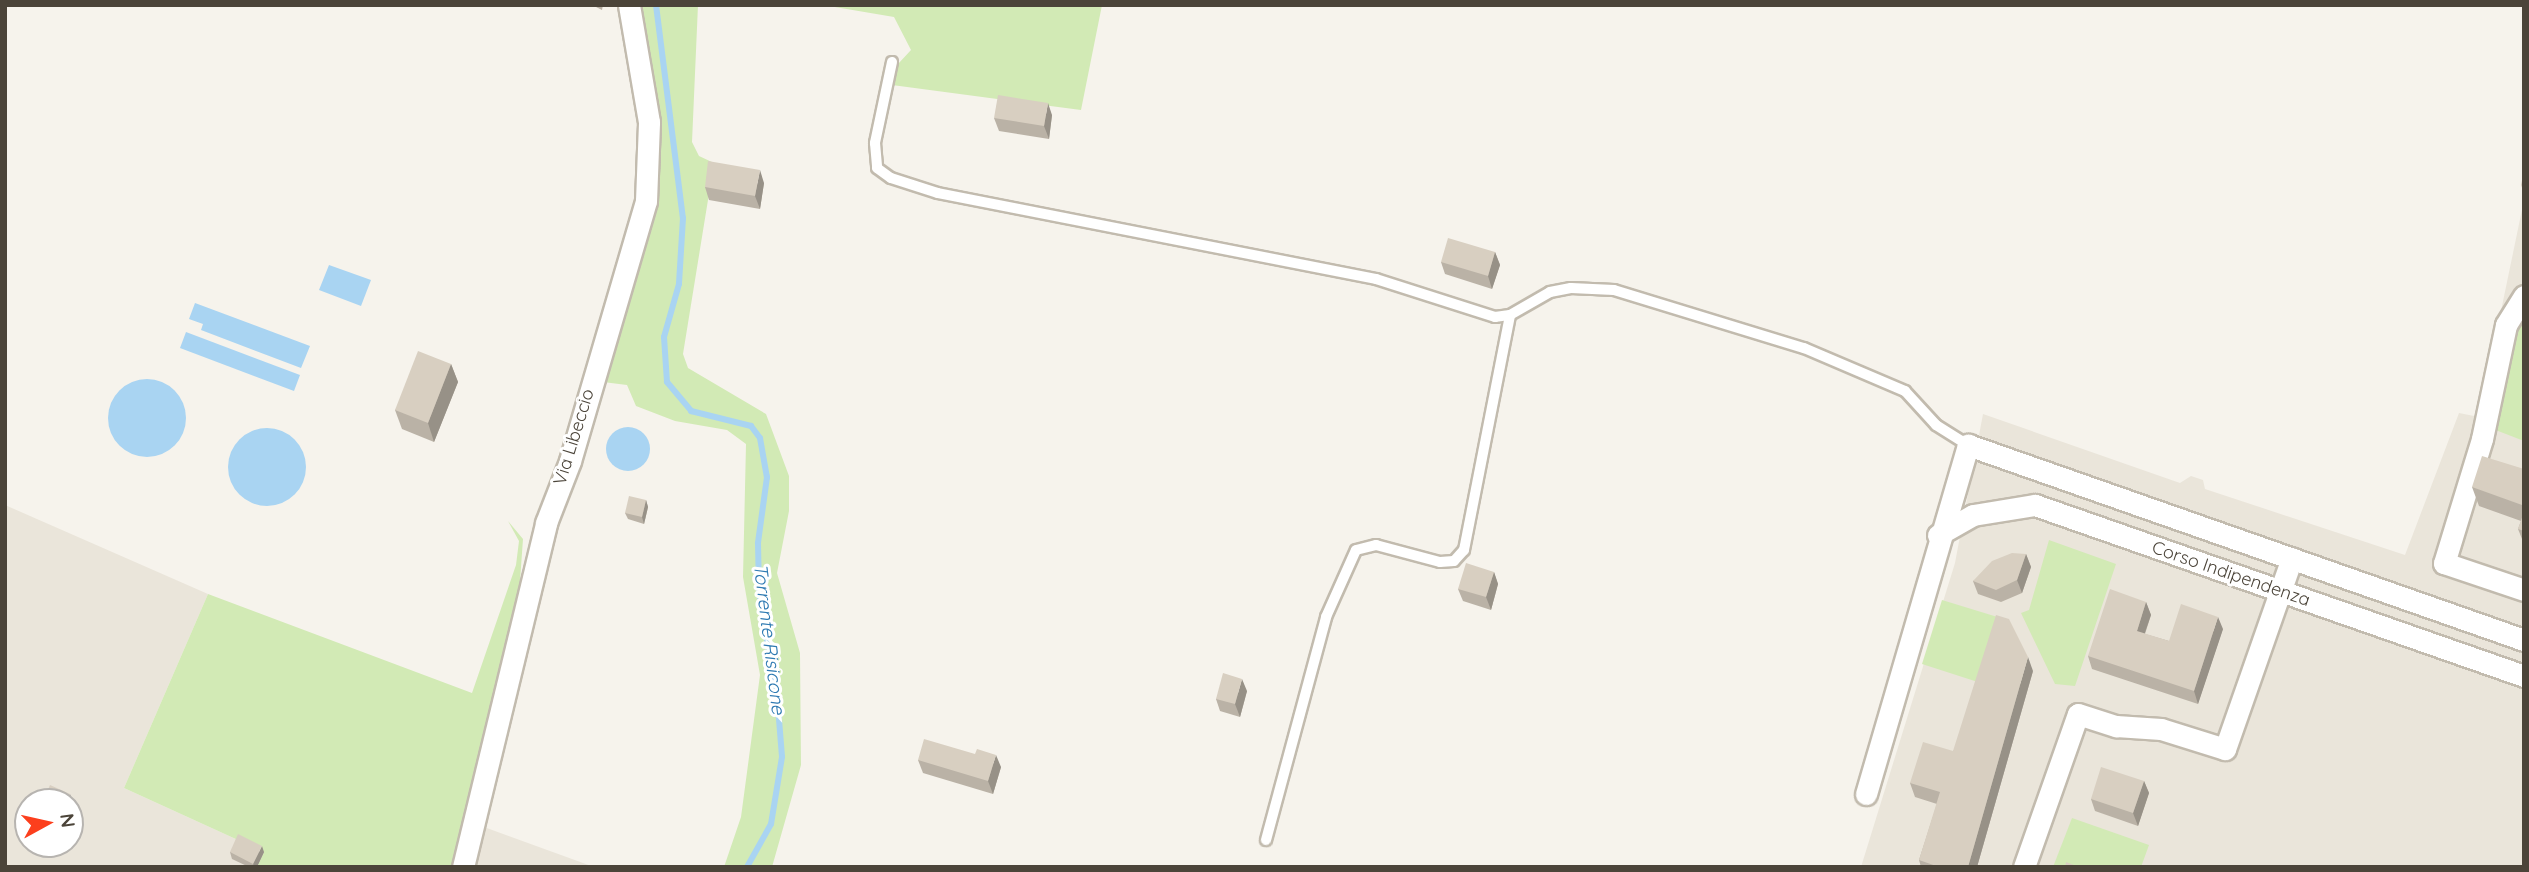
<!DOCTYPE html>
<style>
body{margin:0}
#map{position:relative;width:2529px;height:872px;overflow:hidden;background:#f6f3ec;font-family:Quicksand,sans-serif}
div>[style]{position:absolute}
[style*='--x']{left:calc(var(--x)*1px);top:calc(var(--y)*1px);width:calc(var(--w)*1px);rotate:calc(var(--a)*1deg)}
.residential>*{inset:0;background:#eae5da}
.green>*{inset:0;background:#d2eab5}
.water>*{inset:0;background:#a9d4f2}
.round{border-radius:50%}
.stream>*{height:6px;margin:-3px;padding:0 3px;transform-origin:3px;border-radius:3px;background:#a9d4f2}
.roads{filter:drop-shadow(2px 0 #c2bbae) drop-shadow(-2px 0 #c2bbae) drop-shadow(0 2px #c2bbae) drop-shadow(0 -2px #c2bbae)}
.lane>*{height:10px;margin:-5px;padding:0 5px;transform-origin:5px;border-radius:5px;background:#fff}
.street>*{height:21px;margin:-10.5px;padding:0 10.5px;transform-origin:10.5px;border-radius:10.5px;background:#fff}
.wall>*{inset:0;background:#bab2a6}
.shaded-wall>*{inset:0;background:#979187}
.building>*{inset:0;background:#d8cfc1}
span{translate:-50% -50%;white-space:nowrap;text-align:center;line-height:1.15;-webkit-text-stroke:6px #fff;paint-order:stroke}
.street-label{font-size:18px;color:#4b4439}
.water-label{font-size:19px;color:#2e7ab2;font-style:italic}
.frame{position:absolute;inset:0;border:7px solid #4b4439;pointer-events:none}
.north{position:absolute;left:14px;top:788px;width:70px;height:70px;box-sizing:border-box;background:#fff;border:2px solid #b7b4b0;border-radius:50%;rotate:82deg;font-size:19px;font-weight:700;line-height:28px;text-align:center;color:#4b4439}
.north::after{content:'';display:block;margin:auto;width:24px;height:32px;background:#fc3f1d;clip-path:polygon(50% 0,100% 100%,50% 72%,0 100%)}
</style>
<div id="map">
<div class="residential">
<i style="clip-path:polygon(2524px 200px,2524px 867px,1861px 867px,1955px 563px,1983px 414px,2180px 483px,2191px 476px,2203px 480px,2205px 489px,2405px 555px,2459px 413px,2479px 417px)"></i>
<i style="clip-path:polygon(evenodd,5px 505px,208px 594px,124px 788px,264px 852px,257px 867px,5px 867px,5px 505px,28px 802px,70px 802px,70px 844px,28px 844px,28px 802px)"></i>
<i style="clip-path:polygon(484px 827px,594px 867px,472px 867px)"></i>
</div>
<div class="green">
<i style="clip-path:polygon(636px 5px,698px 5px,692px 142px,699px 156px,714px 163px,683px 354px,688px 368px,766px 414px,789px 476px,789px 511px,777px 573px,800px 653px,801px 765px,772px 867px,724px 867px,741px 817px,760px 675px,743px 577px,746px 444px,727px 430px,675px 421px,636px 406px,627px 385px,603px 382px,647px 236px)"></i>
<i style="clip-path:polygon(823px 5px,1102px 5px,1081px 110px,892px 85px,898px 64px,911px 50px,894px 17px)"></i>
<i style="clip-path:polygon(2524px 309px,2524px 441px,2493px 429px,2508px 348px)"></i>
<i style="clip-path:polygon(508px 521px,523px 539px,520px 581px,456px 867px,257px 867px,264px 852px,124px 788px,208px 594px,472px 693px,516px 565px,519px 541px)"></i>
<i style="clip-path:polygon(2049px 540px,2116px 564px,2075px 686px,2055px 684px,2021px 613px,2029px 610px)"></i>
<i style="clip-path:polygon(1942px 600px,2004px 619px,1984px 684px,1922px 664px)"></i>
<i style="clip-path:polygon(2072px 818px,2149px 845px,2141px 867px,2053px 867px)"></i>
</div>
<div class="water">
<i style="clip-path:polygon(329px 265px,371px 280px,361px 306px,319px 290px)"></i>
<i style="clip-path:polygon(195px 303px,310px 346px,301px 368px,201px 330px,203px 324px,189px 319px)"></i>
<i style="clip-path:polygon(186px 332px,300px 375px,294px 391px,180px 348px)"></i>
<i class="round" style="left:108px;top:379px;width:78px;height:78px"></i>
<i class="round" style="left:606px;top:427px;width:44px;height:44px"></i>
<i class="round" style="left:228px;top:428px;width:78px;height:78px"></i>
</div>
<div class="stream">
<i style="--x:656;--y:5;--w:215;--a:82.8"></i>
<i style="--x:683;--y:218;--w:66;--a:93.5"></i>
<i style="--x:679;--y:284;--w:55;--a:105.8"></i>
<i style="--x:664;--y:337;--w:45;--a:86.2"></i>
<i style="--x:667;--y:382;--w:38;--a:50"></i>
<i style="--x:691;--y:411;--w:62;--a:14"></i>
<i style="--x:751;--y:426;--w:15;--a:53"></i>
<i style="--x:760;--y:438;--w:40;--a:80"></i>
<i style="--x:767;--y:477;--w:67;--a:97.8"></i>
<i style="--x:758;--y:543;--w:48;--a:88.8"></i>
<i style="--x:759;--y:591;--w:118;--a:80.7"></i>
<i style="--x:778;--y:707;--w:50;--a:85.4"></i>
<i style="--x:782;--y:757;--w:68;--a:99.3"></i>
<i style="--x:771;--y:824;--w:49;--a:119.2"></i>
</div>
<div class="roads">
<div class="lane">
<i style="--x:892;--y:62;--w:83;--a:101.9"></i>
<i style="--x:875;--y:143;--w:25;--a:85"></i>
<i style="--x:877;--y:168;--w:17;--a:36"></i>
<i style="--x:891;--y:178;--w:49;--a:17.7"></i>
<i style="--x:938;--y:193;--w:446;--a:11.1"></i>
<i style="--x:1376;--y:279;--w:125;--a:17.7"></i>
<i style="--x:1495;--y:317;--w:15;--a:-8"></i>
<i style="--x:1510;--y:315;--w:46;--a:-29.9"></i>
<i style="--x:1550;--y:292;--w:21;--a:-11"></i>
<i style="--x:1571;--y:288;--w:43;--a:2.7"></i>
<i style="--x:1614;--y:290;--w:199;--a:17"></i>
<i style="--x:1804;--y:348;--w:110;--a:23.1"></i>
<i style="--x:1905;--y:391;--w:46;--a:47.6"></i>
<i style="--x:1936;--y:425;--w:38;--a:32"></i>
<i style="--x:1266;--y:840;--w:231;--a:-74.9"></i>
<i style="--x:1326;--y:617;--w:73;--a:-65.9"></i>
<i style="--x:1356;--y:550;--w:21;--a:-14"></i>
<i style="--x:1376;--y:545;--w:66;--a:14.9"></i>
<i style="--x:1440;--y:562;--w:14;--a:-4"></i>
<i style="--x:1454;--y:561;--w:15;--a:-48"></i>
<i style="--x:1464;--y:550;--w:239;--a:-78.9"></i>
</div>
<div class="street">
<i style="--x:2524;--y:296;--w:34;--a:122"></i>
<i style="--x:2506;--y:325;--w:116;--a:101.9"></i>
<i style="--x:2482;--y:439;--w:130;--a:107"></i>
<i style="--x:2444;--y:563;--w:84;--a:18.6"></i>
<i style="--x:1938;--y:535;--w:40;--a:-29.7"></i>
<i style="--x:1973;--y:515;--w:63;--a:-9.2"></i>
<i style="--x:2035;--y:505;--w:518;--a:19.27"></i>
<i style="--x:1866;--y:794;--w:364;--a:-73.7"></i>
<i style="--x:1968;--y:445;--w:589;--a:19.33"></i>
<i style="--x:463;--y:867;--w:354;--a:-76.4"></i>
<i style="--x:546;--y:523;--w:66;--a:-68.8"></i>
<i style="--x:570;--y:461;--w:271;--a:-73.7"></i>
<i style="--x:646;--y:201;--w:79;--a:-87.8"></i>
<i style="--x:649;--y:122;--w:119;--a:-99.7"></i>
<i style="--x:2024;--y:867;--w:162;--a:-70.6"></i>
<i style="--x:2078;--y:714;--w:40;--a:18"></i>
<i style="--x:2116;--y:726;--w:45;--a:3.8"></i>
<i style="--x:2161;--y:729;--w:67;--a:17.4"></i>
<i style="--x:2225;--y:749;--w:202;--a:-70.7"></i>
</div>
</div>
<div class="wall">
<i style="clip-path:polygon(592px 5px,603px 5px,602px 10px)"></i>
<i style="clip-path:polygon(1052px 115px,1049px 139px,999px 131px,994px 118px)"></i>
<i style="clip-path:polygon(764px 183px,760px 209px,709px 200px,705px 187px)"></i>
<i style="clip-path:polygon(1495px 252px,1500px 265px,1492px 289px,1445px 274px,1441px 262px)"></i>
<i style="clip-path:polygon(451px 364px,458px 382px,434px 442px,402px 429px,395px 410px)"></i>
<i style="clip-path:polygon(2524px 469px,2524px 544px,2518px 529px,2521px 521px,2479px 506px,2472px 487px)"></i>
<i style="clip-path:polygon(646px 500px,648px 507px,644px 524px,628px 519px,625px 513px)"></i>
<i style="clip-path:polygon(2026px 554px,2031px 567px,2022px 593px,2001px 602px,1978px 594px,1973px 581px)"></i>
<i style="clip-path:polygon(1494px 572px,1498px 584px,1491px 610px,1463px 601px,1458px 589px)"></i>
<i style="clip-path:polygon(2146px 602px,2151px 615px,2145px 634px,2169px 641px,2223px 629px,2198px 704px,2092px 669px,2088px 656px)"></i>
<i style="clip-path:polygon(2033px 671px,1977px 867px,1921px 867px,1919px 860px,1937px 804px,1915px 797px,1910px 783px,1953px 751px)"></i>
<i style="clip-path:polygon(1247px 691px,1240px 717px,1220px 711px,1216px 699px)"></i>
<i style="clip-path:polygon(975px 754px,1001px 767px,993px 794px,923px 773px,918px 760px)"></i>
<i style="clip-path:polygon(2144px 781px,2149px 793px,2138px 826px,2095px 811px,2091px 799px)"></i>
<i style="clip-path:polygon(230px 852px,264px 852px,257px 867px,249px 867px,232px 859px)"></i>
</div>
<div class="shaded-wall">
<i style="clip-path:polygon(1048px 103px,1052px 115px,1049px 139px,1044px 126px)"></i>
<i style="clip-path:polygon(760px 170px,764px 183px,760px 209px,755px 196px)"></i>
<i style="clip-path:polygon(1495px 252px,1500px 265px,1492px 289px,1488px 276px)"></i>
<i style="clip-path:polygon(451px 364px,458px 382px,434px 442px,428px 423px)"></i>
<i style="clip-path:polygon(646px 500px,648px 507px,644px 524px,642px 517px)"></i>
<i style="clip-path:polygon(2026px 554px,2031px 567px,2022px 593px,2017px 580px)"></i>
<i style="clip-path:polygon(1494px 572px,1498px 584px,1491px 610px,1486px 597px)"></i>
<i style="clip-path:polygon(2146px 602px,2151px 615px,2141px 644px,2137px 631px)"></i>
<i style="clip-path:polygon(2218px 617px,2223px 629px,2198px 704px,2194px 691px)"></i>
<i style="clip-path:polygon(2028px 657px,2033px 671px,1977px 867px,1968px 867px)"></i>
<i style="clip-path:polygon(1242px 679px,1247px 691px,1240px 717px,1235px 704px)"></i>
<i style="clip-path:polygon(996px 755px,1001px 767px,993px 794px,988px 781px)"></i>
<i style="clip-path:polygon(2144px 781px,2149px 793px,2138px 826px,2133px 813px)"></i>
<i style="clip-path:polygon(70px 794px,72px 800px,70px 805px,70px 802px,66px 802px)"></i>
<i style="clip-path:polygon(262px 846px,264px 852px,257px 867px,255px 867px,253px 864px)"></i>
</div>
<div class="building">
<i style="clip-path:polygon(998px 95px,1048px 103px,1044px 126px,994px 118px)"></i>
<i style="clip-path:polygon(708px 161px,760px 170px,755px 196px,705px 187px)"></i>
<i style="clip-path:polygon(2524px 170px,2524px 193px,2521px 185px)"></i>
<i style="clip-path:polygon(1448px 238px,1495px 252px,1488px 276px,1441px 262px)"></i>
<i style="clip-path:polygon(418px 351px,451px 364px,428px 423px,395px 410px)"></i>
<i style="clip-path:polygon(2482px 456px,2524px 469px,2524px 507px,2522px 505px,2472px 487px)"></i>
<i style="clip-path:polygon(629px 496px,646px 500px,642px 517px,625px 513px)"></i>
<i style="clip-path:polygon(2524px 512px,2524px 531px,2518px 529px)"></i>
<i style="clip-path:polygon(2012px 553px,2026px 554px,2017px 580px,1996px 590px,1973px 581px,1992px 561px)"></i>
<i style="clip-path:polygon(1466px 563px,1494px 572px,1486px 597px,1458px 589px)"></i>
<i style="clip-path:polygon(2110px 589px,2146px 602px,2137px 631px,2169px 641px,2181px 604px,2218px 617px,2194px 691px,2088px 656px)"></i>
<i style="clip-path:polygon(1996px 615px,2009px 619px,2028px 657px,1968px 867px,1939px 867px,1919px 860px,1940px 792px,1910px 783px,1923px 742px,1953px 751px)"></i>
<i style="clip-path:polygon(1223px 673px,1242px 679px,1235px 704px,1216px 699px)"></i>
<i style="clip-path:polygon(924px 739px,975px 754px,977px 749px,996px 755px,988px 781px,918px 760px)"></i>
<i style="clip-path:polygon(2101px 767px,2144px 781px,2133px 813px,2091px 799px)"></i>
<i style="clip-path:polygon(50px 785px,70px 794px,66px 802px,43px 802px)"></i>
<i style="clip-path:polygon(238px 834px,262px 846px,253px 864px,230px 852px)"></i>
<i style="clip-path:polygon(2066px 862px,2079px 867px,2065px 867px)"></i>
</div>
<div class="street-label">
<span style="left:574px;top:437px;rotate:-73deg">Via Libeccio</span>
<span style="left:2231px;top:574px;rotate:19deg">Corso Indipendenza</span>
</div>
<div class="water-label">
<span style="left:769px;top:639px;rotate:83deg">Torrente Risicone</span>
</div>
<div class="frame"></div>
<div class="north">N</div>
</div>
